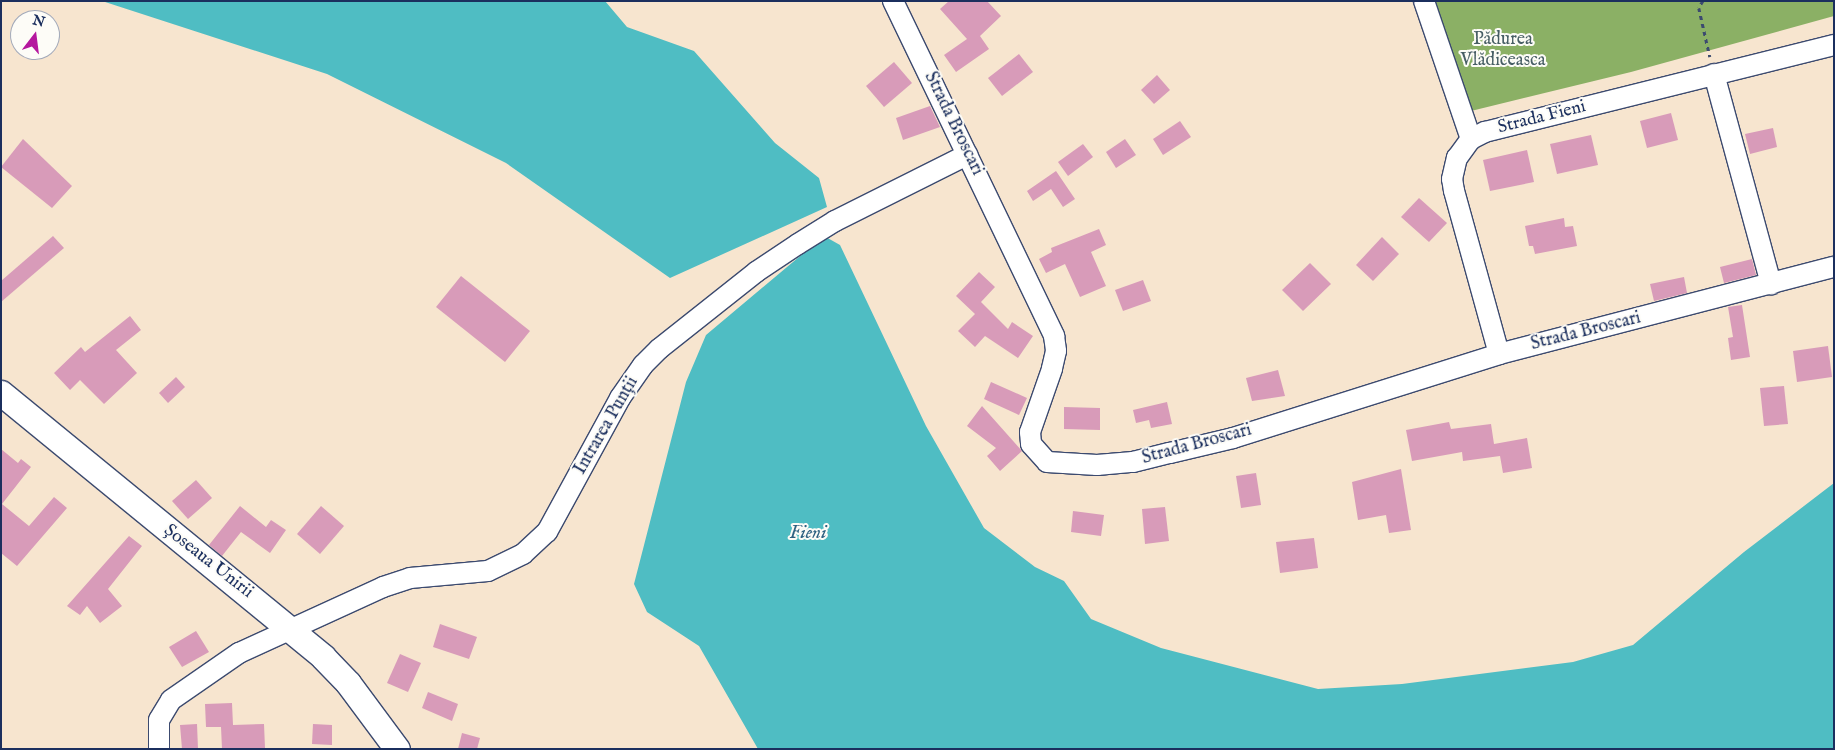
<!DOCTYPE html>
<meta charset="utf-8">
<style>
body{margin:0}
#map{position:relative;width:1835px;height:750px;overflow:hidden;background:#f7e5cf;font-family:"IM FELL English",serif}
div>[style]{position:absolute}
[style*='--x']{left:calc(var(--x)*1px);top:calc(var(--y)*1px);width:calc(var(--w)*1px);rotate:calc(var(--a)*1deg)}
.forest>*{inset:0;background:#8bb065}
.water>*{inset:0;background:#4fbdc3}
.building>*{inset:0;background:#d89bb9}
.path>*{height:2.5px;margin-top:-1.25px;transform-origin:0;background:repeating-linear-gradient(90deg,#3c4a6f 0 4px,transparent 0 8px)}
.roads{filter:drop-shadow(1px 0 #3c4a6f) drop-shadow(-1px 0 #3c4a6f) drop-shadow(0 1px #3c4a6f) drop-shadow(0 -1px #3c4a6f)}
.minor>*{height:20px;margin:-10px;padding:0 10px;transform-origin:10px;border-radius:10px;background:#fff}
.major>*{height:25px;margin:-12.5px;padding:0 12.5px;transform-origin:12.5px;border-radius:12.5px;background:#fff}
span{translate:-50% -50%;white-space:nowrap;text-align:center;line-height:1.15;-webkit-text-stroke:4px #fdfcf7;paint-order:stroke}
.park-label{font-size:18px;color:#475e64}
.street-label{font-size:18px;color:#1b2f5e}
.water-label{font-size:19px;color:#2d6181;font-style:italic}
.frame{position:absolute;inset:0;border:2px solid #1b2f5e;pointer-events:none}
.north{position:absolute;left:10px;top:10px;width:50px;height:50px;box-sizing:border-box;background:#fdfcf7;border:1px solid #a3aaba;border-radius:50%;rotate:15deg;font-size:14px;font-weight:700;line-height:20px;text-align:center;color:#1b2f5e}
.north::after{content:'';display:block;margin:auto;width:18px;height:22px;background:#b5179e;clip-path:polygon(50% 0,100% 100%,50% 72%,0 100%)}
</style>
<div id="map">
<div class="forest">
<i style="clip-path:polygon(1428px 1px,1834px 1px,1834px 16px,1631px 72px,1471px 111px)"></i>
</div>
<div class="water">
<i style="clip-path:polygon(102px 1px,605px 1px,627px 27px,694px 51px,775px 143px,819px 178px,827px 207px,670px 278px,506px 163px,327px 74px)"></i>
<i style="clip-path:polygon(824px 236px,840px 245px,926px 426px,984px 528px,1035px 567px,1064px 581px,1091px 619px,1161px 648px,1318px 689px,1402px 684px,1573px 662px,1633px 645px,1744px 552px,1834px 483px,1834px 749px,758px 749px,699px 646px,647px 612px,634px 584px,686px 382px,706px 335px)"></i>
</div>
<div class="building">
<i style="clip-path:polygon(949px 1px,987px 1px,1001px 16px,980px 36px,989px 49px,956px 72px,944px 55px,967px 39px,940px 9px)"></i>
<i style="clip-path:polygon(1019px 54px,1033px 72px,1002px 96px,988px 78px)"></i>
<i style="clip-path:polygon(894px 62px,912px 83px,884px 107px,866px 86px)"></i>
<i style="clip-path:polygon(1157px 75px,1170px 90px,1154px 104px,1141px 90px)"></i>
<i style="clip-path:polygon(930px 106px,940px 127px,903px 140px,896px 118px)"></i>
<i style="clip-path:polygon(1671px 113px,1678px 140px,1647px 148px,1640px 121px)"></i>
<i style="clip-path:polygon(1180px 121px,1191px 137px,1163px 155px,1153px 139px)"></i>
<i style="clip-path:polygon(1773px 128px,1777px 147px,1750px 154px,1745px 134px)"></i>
<i style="clip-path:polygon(1591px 135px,1598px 165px,1557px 174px,1550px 144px)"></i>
<i style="clip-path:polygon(23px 139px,72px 186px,52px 208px,1px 167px)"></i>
<i style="clip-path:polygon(1125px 139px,1136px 155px,1116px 168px,1106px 152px)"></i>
<i style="clip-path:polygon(1083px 144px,1093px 157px,1068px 176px,1058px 162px)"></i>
<i style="clip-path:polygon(1527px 150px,1534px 182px,1490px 191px,1483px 160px)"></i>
<i style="clip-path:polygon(1056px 171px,1075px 199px,1063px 207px,1051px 189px,1033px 201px,1027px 191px)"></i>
<i style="clip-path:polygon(1419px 198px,1447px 223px,1429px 242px,1401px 217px)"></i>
<i style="clip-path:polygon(1564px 218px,1565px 227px,1573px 226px,1577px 246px,1535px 254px,1533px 246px,1529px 246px,1525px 226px)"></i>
<i style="clip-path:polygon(1099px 229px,1106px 245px,1091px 252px,1106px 286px,1080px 297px,1065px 264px,1046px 273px,1039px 259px,1052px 252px,1051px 248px)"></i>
<i style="clip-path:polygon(53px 236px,64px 248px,1px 302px,1px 281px)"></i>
<i style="clip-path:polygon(1382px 237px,1399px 254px,1373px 281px,1356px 265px)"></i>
<i style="clip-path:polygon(1752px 259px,1756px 275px,1724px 283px,1720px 267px)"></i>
<i style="clip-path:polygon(1310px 263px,1331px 284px,1303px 311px,1282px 290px)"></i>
<i style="clip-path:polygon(979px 272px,995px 287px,981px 302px,1008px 329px,1012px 322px,1033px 336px,1018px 358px,985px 336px,975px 347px,958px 331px,975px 314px,956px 296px)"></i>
<i style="clip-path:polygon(461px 276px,530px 331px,505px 362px,436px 307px)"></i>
<i style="clip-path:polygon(1684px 277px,1687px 293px,1654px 301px,1650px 284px)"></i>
<i style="clip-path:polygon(1143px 280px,1151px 301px,1123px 311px,1115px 290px)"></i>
<i style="clip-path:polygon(1742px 305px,1750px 357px,1731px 360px,1728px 338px,1733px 337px,1728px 307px)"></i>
<i style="clip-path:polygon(130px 316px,141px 330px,116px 350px,137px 373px,104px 404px,80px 380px,70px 390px,54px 373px,81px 347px,85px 352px)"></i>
<i style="clip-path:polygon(1828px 346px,1832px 377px,1797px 382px,1793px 351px)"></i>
<i style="clip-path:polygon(1278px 370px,1285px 396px,1252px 401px,1246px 378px)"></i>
<i style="clip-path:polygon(176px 377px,185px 387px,168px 403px,159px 393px)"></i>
<i style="clip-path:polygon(991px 382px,1027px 398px,1019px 415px,984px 399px)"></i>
<i style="clip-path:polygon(1784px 386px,1788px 424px,1764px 426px,1760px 388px)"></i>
<i style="clip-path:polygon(1167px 402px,1172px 424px,1151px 428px,1149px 420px,1136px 423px,1133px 410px)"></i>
<i style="clip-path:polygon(982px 406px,1022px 451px,1000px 471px,987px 456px,996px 448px,967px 426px)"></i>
<i style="clip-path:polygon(1064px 407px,1100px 408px,1100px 430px,1064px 429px)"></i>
<i style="clip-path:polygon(1449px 422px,1451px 429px,1491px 424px,1494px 444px,1527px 438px,1532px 468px,1503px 473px,1500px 456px,1463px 461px,1462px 452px,1412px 461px,1406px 430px)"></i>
<i style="clip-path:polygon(1px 449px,18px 463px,21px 459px,31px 467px,2px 504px,29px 526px,54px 497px,67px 508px,17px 566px,1px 553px)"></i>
<i style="clip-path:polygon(1401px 469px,1411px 530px,1389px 533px,1386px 515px,1358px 520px,1352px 482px)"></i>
<i style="clip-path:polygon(1256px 473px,1261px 505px,1241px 508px,1236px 476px)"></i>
<i style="clip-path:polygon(196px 480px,212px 498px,188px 519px,172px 501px)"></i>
<i style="clip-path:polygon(240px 506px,266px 527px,271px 520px,286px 530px,270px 553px,241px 532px,222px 556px,209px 545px)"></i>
<i style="clip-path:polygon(321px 506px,344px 526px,320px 554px,297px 534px)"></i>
<i style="clip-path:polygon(1165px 507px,1169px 541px,1145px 544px,1142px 509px)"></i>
<i style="clip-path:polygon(1073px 511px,1104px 515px,1101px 536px,1071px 532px)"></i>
<i style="clip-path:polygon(129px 536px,142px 546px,108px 589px,122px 606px,100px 623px,87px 606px,80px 615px,67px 606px)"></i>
<i style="clip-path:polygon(1314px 538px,1318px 568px,1280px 573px,1276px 542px)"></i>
<i style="clip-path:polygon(440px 624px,477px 637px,469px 659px,433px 647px)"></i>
<i style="clip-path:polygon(196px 631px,209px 652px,182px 667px,169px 647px)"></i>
<i style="clip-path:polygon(400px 654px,421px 663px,408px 692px,387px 683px)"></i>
<i style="clip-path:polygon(428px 692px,458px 704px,452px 721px,422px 708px)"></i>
<i style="clip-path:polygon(232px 703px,233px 725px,264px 724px,265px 748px,222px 749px,221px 727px,206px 727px,205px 704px)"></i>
<i style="clip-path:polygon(197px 724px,198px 749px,182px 749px,180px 725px)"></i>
<i style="clip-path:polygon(313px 724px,332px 725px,332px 745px,312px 744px)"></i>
<i style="clip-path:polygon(462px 733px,480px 738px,477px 749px,458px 749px)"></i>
</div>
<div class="path">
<i style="--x:1703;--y:1;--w:8;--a:120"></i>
<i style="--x:1699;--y:8;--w:50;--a:77.3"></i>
</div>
<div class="roads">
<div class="minor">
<i style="--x:893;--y:1;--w:372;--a:64.3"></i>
<i style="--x:1054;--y:336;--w:15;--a:82"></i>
<i style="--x:1056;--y:351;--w:18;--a:103"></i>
<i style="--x:1052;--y:369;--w:67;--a:109.2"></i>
<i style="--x:1030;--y:432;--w:12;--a:85"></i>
<i style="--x:1031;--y:444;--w:24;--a:48"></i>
<i style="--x:1047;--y:462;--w:50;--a:3.4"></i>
<i style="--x:1097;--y:465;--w:36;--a:-5"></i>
<i style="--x:1133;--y:462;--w:38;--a:-14"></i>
<i style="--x:1170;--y:453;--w:65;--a:-13.4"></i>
<i style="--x:1233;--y:438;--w:279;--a:-17.5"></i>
<i style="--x:1499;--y:354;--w:346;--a:-14.6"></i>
<i style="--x:1424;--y:1;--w:146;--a:71.2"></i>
<i style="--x:1714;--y:74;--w:218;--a:74.8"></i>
<i style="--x:1499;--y:354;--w:169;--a:-105.4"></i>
<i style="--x:1454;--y:191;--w:12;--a:-99"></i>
<i style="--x:1452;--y:179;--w:22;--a:-77"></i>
<i style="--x:1457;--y:158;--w:24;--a:-54"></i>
<i style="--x:1471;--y:139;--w:16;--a:-27"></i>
<i style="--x:1485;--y:132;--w:360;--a:-14"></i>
<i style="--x:159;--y:749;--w:29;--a:-90"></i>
<i style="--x:159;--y:720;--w:23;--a:-59"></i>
<i style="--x:171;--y:700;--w:83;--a:-34.7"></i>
<i style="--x:239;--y:653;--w:158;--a:-24.6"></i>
<i style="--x:383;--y:587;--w:28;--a:-18"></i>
<i style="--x:410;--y:578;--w:78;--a:-5.1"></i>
<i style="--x:488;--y:571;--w:39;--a:-26"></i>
<i style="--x:523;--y:554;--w:33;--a:-43"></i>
<i style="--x:547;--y:532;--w:153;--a:-61.4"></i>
<i style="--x:620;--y:398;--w:40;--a:-55.1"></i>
<i style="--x:643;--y:365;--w:23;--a:-45"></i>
<i style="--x:659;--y:349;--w:124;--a:-38.4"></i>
<i style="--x:756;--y:272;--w:50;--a:-33.7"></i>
<i style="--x:798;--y:244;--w:44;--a:-31.9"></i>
<i style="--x:835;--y:221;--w:148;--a:-26.6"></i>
</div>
<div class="major">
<i style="--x:1;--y:393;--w:416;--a:39.3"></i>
<i style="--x:323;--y:657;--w:36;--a:46"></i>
<i style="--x:348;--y:683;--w:82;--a:53.4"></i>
</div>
</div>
<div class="park-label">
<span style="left:1503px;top:51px">Pădurea<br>Vlădiceasca</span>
</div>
<div class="street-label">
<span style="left:1542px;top:118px;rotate:-14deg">Strada Fieni</span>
<span style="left:953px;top:124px;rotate:64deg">Strada Broscari</span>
<span style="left:1586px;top:332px;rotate:-14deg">Strada Broscari</span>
<span style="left:607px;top:426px;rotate:-60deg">Intrarea Punții</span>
<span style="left:1197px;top:445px;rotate:-15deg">Strada Broscari</span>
<span style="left:208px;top:562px;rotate:38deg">Șoseaua Unirii</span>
</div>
<div class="water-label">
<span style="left:808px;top:534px">Fieni</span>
</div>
<div class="frame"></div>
<div class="north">N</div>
</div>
